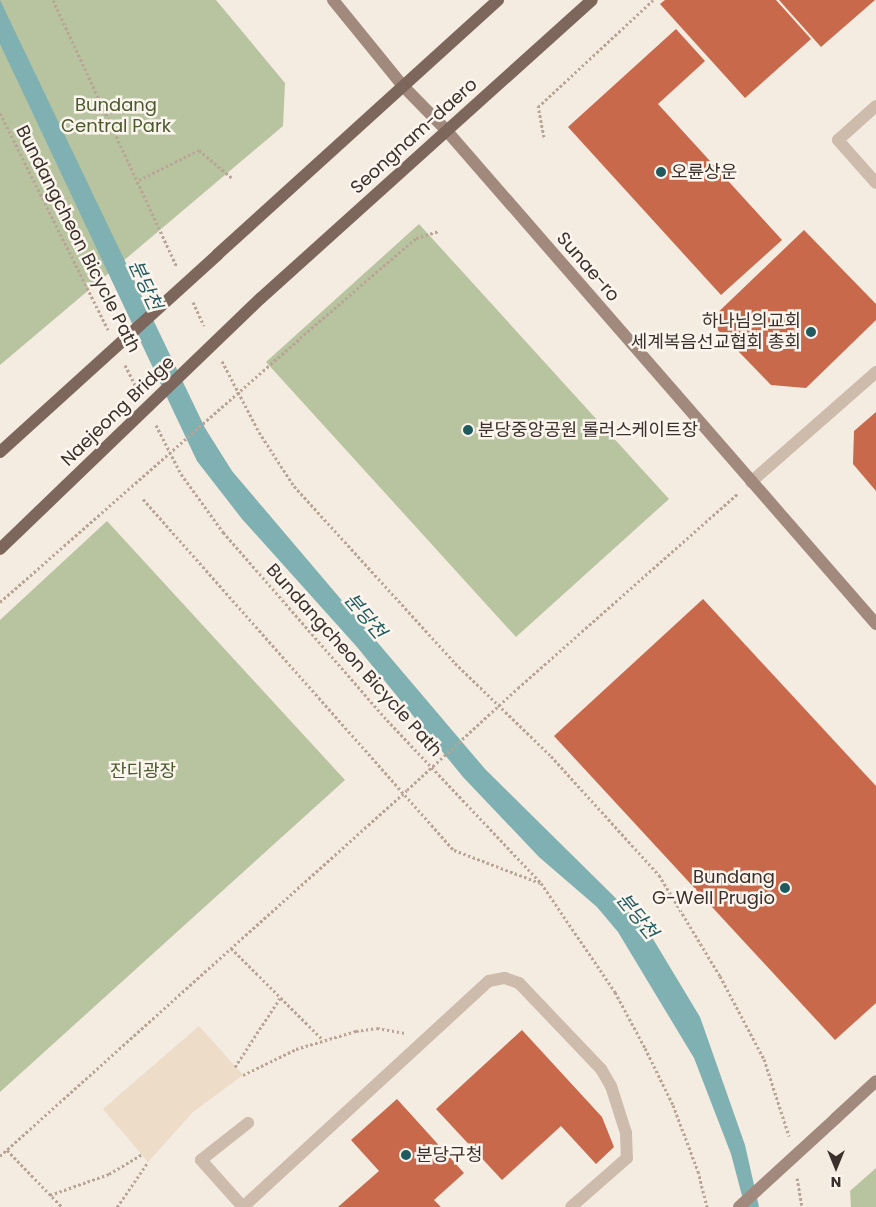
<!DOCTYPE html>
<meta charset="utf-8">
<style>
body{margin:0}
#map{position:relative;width:876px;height:1207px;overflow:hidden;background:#f4ebe1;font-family:Poppins,"Noto Sans KR",sans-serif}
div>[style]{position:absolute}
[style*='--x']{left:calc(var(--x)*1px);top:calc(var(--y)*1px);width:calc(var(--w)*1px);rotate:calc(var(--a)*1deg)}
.green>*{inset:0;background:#b8c4a0}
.plaza>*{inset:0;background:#ecdcc8}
.water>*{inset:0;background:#7fb0b2}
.building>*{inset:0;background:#c8694b}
.path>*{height:3px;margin-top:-1.5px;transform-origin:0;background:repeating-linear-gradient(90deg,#b9a596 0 2.5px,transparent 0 5px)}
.lane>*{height:12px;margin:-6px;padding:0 6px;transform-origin:6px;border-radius:6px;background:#cdbbac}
.street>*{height:12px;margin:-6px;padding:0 6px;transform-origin:6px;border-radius:6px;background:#cdbbac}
.secondary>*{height:12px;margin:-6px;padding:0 6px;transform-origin:6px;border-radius:6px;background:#a18a7d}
.primary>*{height:12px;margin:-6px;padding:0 6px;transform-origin:6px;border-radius:6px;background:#7d675c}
.path-bridge>*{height:3px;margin-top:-1.5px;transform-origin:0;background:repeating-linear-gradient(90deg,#b9a596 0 2.5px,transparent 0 5px)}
.secondary-bridge>*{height:12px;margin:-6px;padding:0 6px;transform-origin:6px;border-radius:6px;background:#a18a7d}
.primary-bridge>*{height:12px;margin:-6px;padding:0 6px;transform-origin:6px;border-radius:6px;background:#7d675c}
.dots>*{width:14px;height:14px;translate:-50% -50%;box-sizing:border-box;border:2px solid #fbf5ee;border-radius:50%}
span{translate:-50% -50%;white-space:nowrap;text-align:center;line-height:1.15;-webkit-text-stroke:5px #fbf5ee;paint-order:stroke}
.park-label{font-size:18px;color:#4a5a2e}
.street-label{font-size:18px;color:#3b302b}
.poi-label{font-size:18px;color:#3b302b}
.left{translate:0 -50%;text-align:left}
.right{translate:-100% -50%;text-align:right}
.water-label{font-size:19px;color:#1f5a5e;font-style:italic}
.north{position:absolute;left:811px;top:1142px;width:50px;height:50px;-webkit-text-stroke:4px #fbf5ee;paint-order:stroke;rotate:180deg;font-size:14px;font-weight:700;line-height:20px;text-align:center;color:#3b302b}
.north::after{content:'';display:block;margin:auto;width:18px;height:22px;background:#3b302b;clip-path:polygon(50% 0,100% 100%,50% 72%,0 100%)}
</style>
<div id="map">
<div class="green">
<i style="clip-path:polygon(0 0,216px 0,285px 83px,283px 126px,0 365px)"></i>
<i style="clip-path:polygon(419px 224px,669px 499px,516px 637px,266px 362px)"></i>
<i style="clip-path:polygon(107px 521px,345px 780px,0 1092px,0 620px)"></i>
<i style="clip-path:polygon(876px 1168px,876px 1207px,851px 1207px,850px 1191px)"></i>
</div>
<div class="plaza">
<i style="clip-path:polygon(199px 1026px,243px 1075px,193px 1112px,148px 1162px,103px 1109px)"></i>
</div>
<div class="water">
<i style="clip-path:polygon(0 0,205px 428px,232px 471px,485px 769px,647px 929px,700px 1017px,745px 1145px,759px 1207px,745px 1207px,731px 1154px,694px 1058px,618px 932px,597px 907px,539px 857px,463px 777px,357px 647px,242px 519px,197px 461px,0 44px)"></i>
</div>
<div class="building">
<i style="clip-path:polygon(665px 0,776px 0,811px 39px,745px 98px,660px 4px)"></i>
<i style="clip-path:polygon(779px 0,875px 0,821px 47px)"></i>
<i style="clip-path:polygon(676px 29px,705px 61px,658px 104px,782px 240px,721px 295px,568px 127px)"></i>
<i style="clip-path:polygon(804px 230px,876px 304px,876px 320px,806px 388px,771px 385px,709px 321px)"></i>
<i style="clip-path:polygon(876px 412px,876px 491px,853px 464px,854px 431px)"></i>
<i style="clip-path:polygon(703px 599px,876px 786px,876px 1003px,835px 1040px,554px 736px)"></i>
<i style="clip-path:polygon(522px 1030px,602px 1117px,614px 1147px,596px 1164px,561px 1126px,502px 1180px,436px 1109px)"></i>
<i style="clip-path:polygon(397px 1099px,464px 1173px,434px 1200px,441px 1207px,338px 1207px,379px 1171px,351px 1140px)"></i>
</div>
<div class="path">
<i style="--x:53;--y:0;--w:294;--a:65.1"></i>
<i style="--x:0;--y:113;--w:242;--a:63.5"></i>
<i style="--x:544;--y:137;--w:31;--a:-101"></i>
<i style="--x:538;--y:107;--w:157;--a:-42.9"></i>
<i style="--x:139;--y:180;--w:67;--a:-26.6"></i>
<i style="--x:199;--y:150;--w:43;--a:40.3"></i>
<i style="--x:193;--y:302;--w:26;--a:65"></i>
<i style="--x:300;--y:338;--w:153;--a:-40.8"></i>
<i style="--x:416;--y:238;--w:24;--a:-17"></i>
<i style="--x:222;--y:361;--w:80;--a:62.5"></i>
<i style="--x:259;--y:432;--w:64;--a:57.1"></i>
<i style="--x:294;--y:486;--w:239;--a:47.7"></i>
<i style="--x:455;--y:663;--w:134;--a:44.1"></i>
<i style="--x:551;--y:756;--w:161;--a:47.8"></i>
<i style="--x:659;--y:875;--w:118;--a:58.9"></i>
<i style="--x:720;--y:976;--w:94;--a:62.1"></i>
<i style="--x:764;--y:1059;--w:81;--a:72"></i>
<i style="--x:125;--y:365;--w:28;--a:63"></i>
<i style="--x:156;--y:425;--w:55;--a:63"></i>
<i style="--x:181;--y:474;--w:72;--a:54.1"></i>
<i style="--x:223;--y:532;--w:249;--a:48.9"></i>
<i style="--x:387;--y:720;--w:224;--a:46.6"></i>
<i style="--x:541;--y:883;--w:132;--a:55.8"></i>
<i style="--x:615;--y:992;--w:64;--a:61.8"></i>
<i style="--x:645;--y:1048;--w:64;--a:63.8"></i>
<i style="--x:673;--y:1105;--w:71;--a:69.3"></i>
<i style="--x:698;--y:1171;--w:37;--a:76"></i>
<i style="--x:143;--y:499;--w:469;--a:48.5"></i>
<i style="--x:454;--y:850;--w:92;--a:21"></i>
<i style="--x:518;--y:688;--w:293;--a:-41.5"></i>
<i style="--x:231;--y:948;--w:130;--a:45"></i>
<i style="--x:235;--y:1067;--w:82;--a:-56.9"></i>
<i style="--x:243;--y:1075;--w:59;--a:-26.1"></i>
<i style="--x:296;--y:1049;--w:63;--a:-16.7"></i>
<i style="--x:356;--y:1031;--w:21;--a:-8"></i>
<i style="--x:377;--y:1028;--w:28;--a:10"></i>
<i style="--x:7;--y:1150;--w:79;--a:46"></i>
<i style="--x:0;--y:1156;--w:547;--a:-41.96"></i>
<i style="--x:797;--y:1178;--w:29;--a:80"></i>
<i style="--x:50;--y:1195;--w:63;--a:-19.6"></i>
<i style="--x:109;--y:1174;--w:39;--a:-31"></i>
<i style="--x:117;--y:1207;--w:55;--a:-55.4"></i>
</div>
<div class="lane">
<i style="--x:243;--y:1207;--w:334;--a:-42.6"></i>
<i style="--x:489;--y:981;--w:16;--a:-11"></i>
<i style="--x:505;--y:978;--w:15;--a:20"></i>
<i style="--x:519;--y:983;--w:119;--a:46.4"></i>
<i style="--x:601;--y:1069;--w:20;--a:60"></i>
<i style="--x:611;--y:1086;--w:49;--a:72.3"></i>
<i style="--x:626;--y:1133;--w:25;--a:88"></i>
<i style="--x:627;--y:1158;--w:74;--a:138.8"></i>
<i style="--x:243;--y:1207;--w:63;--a:-131.8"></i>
<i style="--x:201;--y:1160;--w:60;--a:-38.2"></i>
</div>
<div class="street">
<i style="--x:876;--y:106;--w:51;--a:138.2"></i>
<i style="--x:838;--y:140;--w:57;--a:48.5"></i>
<i style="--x:751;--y:482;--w:167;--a:-41.3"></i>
</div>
<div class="secondary">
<i style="--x:333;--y:0;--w:109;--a:50.9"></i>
<i style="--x:402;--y:85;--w:63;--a:45.6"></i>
<i style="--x:446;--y:130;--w:655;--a:48.96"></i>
<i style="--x:836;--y:1118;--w:54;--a:-42.8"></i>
</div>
<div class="primary">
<i style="--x:218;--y:254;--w:378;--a:-42.2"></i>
<i style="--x:261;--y:298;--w:445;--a:-42"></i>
</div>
<div class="path-bridge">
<i style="--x:0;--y:602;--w:400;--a:-41.3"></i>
<i style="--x:407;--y:790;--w:151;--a:-42.6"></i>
</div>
<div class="secondary-bridge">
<i style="--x:739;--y:1207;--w:132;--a:-42.5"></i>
</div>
<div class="primary-bridge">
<i style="--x:0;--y:452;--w:294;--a:-42.2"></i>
<i style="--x:0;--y:549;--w:362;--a:-43.9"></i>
</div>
<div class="dots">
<i style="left:661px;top:172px;background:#1f5a5e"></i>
<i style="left:811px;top:332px;background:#1f5a5e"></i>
<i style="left:468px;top:430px;background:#1f5a5e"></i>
<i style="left:785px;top:888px;background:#1f5a5e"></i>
<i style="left:406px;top:1155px;background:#1f5a5e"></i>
</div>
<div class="park-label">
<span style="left:116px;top:116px">Bundang<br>Central Park</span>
<span style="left:143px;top:771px">잔디광장</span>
</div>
<div class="street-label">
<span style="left:414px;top:136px;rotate:-42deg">Seongnam-daero</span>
<span style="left:78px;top:239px;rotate:63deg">Bundangcheon Bicycle Path</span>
<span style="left:588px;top:267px;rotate:49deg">Sunae-ro</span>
<span style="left:118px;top:411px;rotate:-44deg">Naejeong Bridge</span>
<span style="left:354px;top:660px;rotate:48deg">Bundangcheon Bicycle Path</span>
</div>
<div class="poi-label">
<span class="left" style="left:671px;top:172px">오륜상운</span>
<span class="right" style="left:801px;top:332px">하나님의교회<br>세계복음선교협회 총회</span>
<span class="left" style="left:478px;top:430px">분당중앙공원 롤러스케이트장</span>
<span class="right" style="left:775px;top:888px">Bundang<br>G-Well Prugio</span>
<span class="left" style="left:416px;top:1155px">분당구청</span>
</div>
<div class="water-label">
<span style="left:145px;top:285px;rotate:65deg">분당천</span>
<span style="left:365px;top:616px;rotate:50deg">분당천</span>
<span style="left:637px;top:916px;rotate:51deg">분당천</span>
</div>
<div class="north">N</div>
</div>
